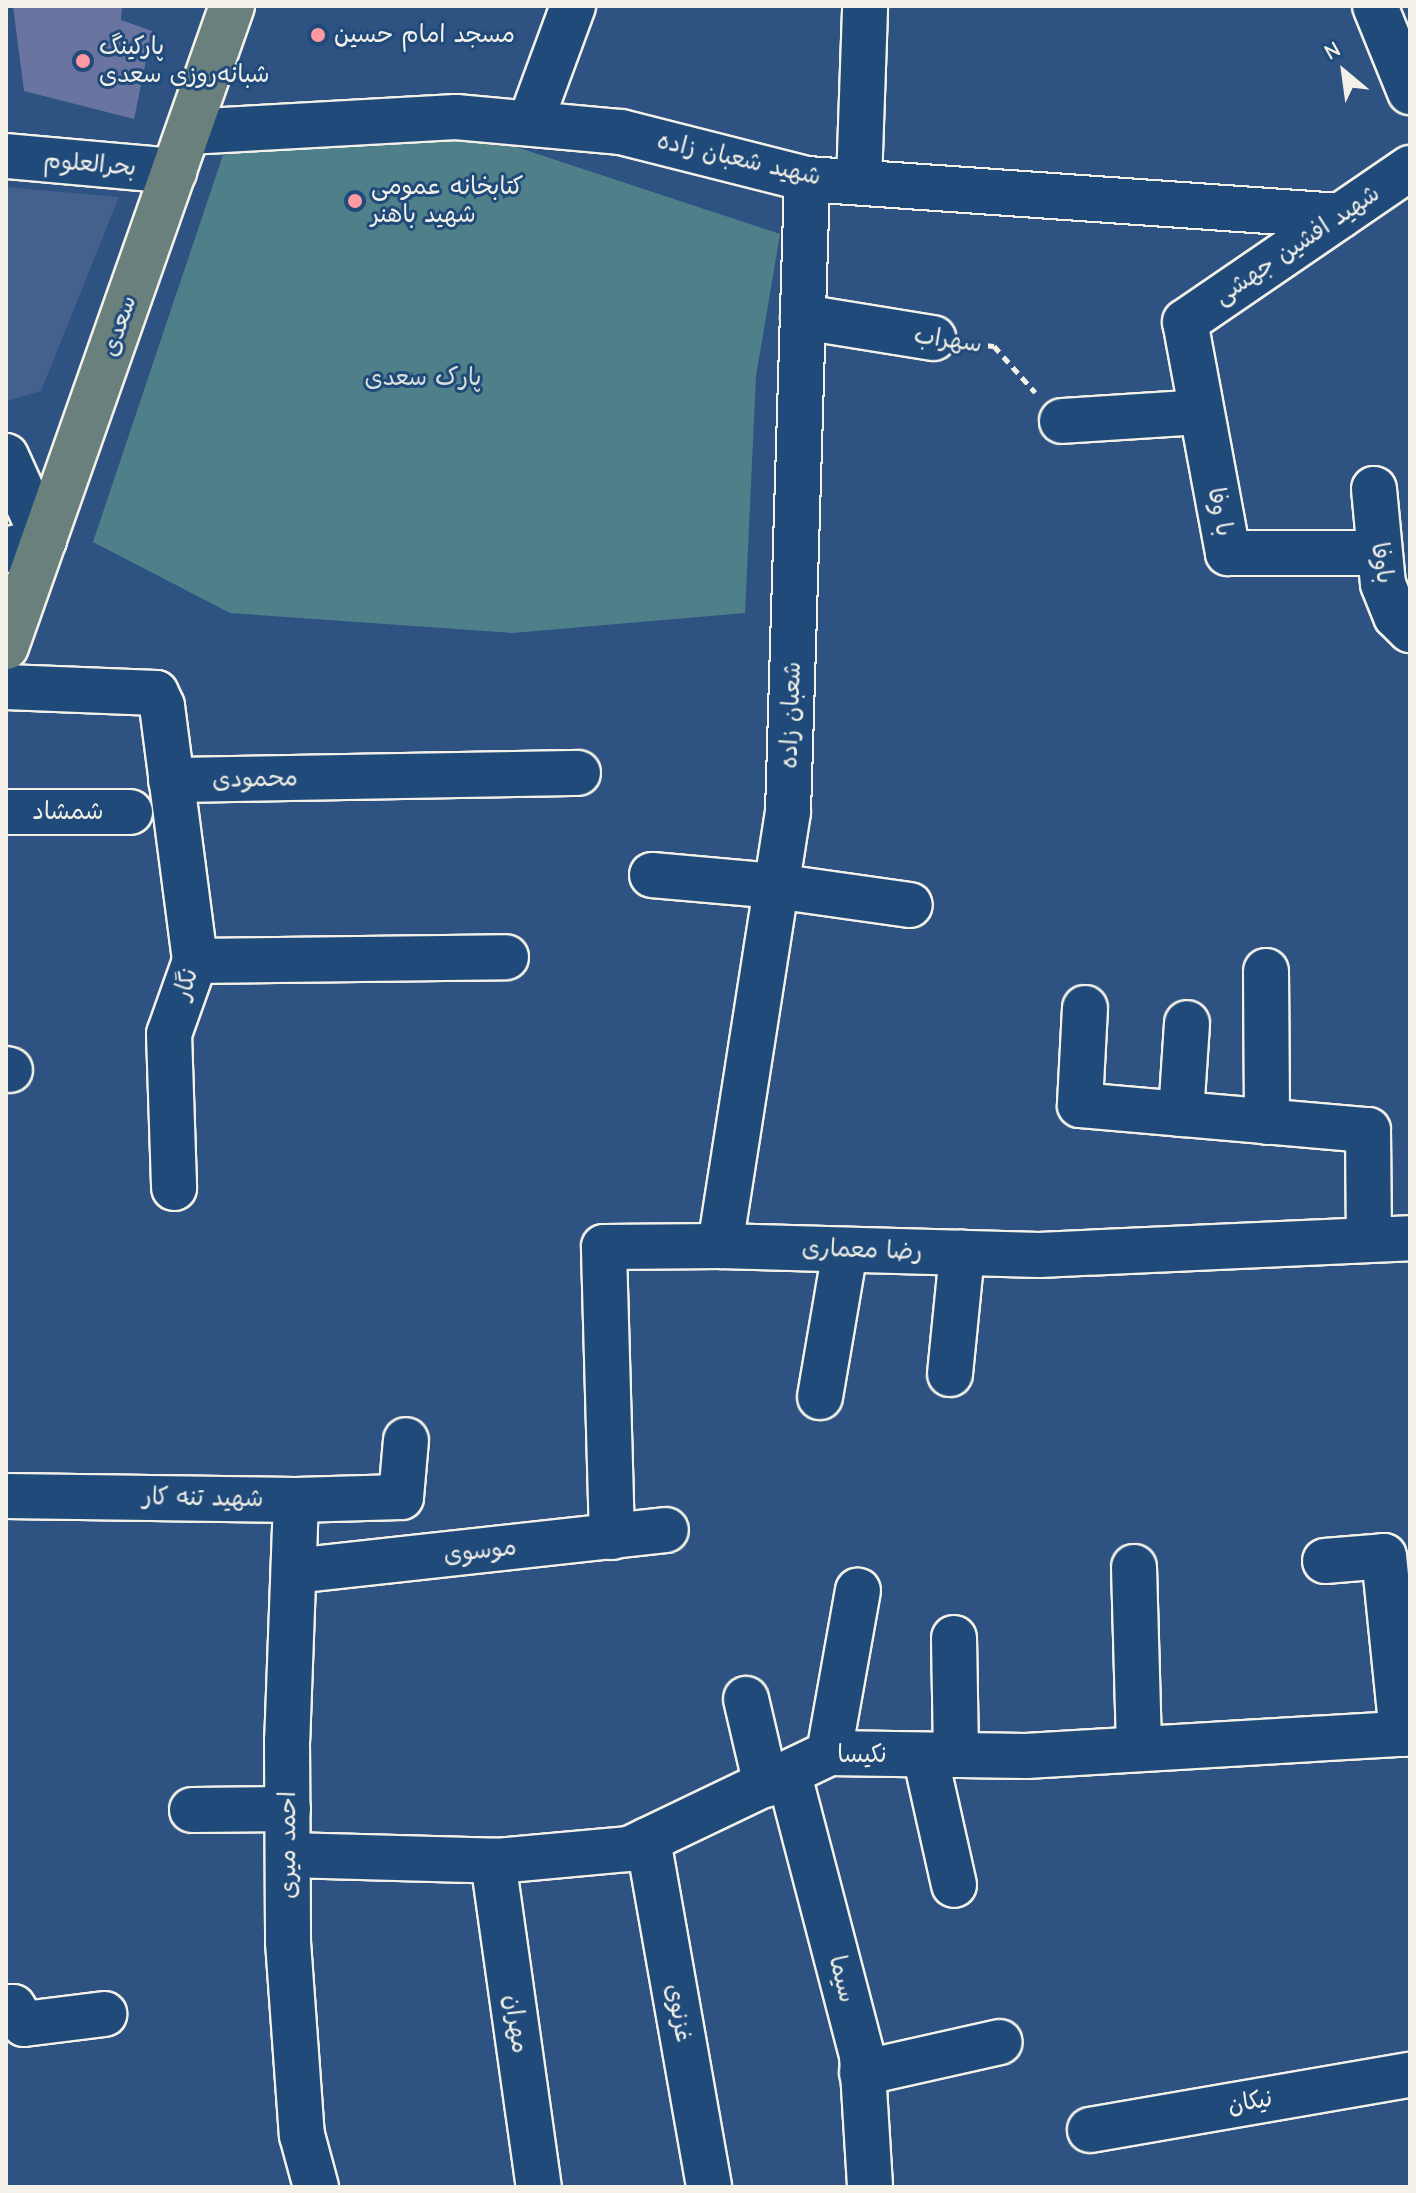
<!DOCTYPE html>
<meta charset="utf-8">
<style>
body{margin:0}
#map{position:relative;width:1416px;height:2193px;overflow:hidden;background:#2e5382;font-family:"Comic Neue","Playpen Sans Arabic",sans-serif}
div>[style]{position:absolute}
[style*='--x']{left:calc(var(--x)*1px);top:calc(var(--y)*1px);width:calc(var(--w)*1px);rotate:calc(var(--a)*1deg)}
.built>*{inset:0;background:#44608d}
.green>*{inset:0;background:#4f808a}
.building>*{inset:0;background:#6975a0}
.path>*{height:5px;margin-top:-2.5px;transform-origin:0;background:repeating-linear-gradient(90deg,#f4f1e8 0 8px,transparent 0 14px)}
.roads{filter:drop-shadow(2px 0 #f4f1e8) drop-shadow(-2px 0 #f4f1e8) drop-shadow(0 2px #f4f1e8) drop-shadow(0 -2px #f4f1e8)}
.minor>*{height:44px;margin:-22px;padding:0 22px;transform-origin:22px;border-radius:22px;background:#1f4a7a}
.major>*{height:44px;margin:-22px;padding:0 22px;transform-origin:22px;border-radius:22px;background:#6a807d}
.dots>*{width:22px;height:22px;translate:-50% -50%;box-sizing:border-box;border:4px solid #1f4a7a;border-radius:50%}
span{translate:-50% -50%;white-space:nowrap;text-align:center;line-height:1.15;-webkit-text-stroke:6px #1f4a7a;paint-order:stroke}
.poi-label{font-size:24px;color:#f4f1e8}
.left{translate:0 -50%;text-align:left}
.street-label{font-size:24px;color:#f4f1e8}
.park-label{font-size:24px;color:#dbe0da}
.frame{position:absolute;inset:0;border:8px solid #f4f1e8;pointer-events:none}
.north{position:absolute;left:1304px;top:32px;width:80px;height:80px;-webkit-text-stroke:6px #1f4a7a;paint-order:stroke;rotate:331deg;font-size:22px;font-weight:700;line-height:32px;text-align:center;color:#f4f1e8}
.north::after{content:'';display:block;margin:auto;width:28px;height:36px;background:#f4f1e8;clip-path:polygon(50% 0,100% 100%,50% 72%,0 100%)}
</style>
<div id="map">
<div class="built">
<i style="clip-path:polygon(6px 187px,119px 197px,41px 391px,6px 401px)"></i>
</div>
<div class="green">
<i style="clip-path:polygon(459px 128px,780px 234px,756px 376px,745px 613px,512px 633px,230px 613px,93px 542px,228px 140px)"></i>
</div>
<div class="building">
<i style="clip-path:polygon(13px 6px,122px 6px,121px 20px,152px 31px,134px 119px,24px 91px)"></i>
</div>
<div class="path">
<i style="--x:974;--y:344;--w:20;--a:6"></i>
<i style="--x:994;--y:346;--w:62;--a:48.3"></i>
</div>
<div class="roads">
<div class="minor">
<i style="--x:1375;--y:6;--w:93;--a:67.9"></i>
<i style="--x:530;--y:123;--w:125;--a:-69.8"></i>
<i style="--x:188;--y:132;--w:268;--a:-3.2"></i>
<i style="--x:456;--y:117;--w:166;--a:5.2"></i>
<i style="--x:621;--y:132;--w:192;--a:14.2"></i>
<i style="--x:807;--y:179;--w:534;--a:3.97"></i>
<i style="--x:6;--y:156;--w:169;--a:5.1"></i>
<i style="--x:859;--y:182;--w:176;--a:-88"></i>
<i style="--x:803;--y:317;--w:132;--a:9.2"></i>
<i style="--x:1062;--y:421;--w:139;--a:-3.7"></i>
<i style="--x:6;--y:456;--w:92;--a:65.7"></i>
<i style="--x:44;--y:540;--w:39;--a:165"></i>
<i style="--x:1374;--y:489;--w:95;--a:84.6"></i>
<i style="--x:1383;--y:584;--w:35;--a:68"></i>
<i style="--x:1396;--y:616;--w:20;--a:45"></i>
<i style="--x:1379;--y:553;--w:151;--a:180"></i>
<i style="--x:1228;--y:553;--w:235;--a:-100.5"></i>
<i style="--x:1185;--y:322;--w:273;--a:-34.4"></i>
<i style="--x:6;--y:687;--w:150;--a:2.3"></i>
<i style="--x:156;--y:693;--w:14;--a:65"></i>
<i style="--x:162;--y:706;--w:257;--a:82.6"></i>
<i style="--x:195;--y:961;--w:77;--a:109.6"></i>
<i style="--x:169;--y:1034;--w:154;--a:88.1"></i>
<i style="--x:171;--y:780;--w:407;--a:-1"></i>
<i style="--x:6;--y:812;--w:124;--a:0"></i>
<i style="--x:652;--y:875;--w:123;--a:5.1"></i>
<i style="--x:775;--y:886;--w:136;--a:8"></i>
<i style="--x:195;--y:961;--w:311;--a:-0.7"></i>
<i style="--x:1266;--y:971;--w:151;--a:89.6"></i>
<i style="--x:1085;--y:1008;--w:97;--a:93"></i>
<i style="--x:1080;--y:1105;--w:289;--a:5"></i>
<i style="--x:1368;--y:1130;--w:110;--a:89.5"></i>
<i style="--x:6;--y:1069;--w:4;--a:14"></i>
<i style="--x:1181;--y:1114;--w:91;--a:-86.2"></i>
<i style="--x:720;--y:1246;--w:439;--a:-81.1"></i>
<i style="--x:788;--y:812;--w:633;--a:-88.28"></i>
<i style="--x:950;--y:1374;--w:122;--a:-84.3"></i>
<i style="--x:820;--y:1397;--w:149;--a:-80.3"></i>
<i style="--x:6;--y:1496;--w:290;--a:0.8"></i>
<i style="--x:296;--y:1500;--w:105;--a:-1.6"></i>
<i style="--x:401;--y:1497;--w:57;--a:-85"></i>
<i style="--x:296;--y:1500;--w:240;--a:92.1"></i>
<i style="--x:287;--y:1740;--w:202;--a:89.7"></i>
<i style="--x:288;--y:1942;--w:194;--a:85.9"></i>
<i style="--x:302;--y:2135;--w:54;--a:74.9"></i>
<i style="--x:612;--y:1537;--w:290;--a:-91.6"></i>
<i style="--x:604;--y:1247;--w:116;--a:-0.5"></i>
<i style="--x:720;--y:1246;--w:319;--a:1.6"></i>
<i style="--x:1039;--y:1255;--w:371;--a:-2.6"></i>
<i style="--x:1325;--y:1561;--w:59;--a:-4.8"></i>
<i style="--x:1384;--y:1556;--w:179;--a:84.2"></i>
<i style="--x:1134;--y:1567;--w:182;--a:88.4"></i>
<i style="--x:294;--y:1571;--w:374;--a:-6.3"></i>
<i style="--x:954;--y:1638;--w:117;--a:89"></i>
<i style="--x:746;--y:1699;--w:88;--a:76.9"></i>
<i style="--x:829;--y:1753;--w:165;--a:-79.9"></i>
<i style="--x:925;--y:1755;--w:133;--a:77.4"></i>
<i style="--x:789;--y:1775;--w:289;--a:75.4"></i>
<i style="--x:862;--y:2055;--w:132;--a:86.5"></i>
<i style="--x:192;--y:1810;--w:96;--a:-0.6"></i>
<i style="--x:648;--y:1840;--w:352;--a:80"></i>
<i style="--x:288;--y:1855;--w:209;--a:1.6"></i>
<i style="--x:497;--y:1861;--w:133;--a:-5.2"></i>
<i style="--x:629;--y:1849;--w:222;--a:-25.6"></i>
<i style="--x:829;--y:1753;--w:197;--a:0.9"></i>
<i style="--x:1026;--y:1756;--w:385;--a:-3.4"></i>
<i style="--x:493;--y:1861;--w:329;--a:82"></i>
<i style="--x:6;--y:2008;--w:7;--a:-8"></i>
<i style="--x:13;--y:2007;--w:20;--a:57"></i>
<i style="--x:24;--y:2024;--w:81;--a:-7.1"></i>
<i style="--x:862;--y:2073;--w:141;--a:-12.7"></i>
<i style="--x:1090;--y:2130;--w:325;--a:-9.8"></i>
</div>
<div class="major">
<i style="--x:6;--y:647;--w:680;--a:-70.58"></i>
</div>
</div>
<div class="dots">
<i style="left:318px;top:35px;background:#ff9aa2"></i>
<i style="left:83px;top:61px;background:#ff9aa2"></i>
<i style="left:355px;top:201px;background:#ff9aa2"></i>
</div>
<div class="poi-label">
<span class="left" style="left:334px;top:35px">مسجد امام حسین</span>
<span class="left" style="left:99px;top:61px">پارکینگ<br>شبانه‌روزی سعدی</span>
<span class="left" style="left:371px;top:201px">کتابخانه عمومی<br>شهید باهنر</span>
</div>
<div class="street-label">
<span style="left:739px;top:159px;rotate:13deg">شهید شعبان زاده</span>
<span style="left:90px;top:164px;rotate:5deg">بحرالعلوم</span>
<span style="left:1297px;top:245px;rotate:-34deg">شهید افشین جهشی</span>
<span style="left:119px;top:326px;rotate:-71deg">سعدی</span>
<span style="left:948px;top:340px;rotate:8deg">سهراب</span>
<span style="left:1220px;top:512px;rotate:79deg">با وفا</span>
<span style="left:1382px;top:563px;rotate:81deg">باوفا</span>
<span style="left:791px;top:715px;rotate:-88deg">شعبان زاده</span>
<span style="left:255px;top:779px;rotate:-1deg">محمودی</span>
<span style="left:68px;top:812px">شمشاد</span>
<span style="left:186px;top:984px;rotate:-72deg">نگار</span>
<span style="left:862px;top:1250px;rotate:2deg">رضا معماری</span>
<span style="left:203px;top:1498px;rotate:1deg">شهید تنه کار</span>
<span style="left:480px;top:1551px;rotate:-6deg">موسوی</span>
<span style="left:862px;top:1755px">نکیسا</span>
<span style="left:288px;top:1845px;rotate:-90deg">احمد میری</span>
<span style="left:842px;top:1979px;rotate:76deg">سیما</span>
<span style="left:679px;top:2013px;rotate:80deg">غزنوی</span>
<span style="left:516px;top:2024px;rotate:82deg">مهران</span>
<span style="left:1250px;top:2102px;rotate:-10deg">نیکان</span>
</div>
<div class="park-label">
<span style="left:423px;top:378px">پارک سعدی</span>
</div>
<div class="frame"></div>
<div class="north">N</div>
</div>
